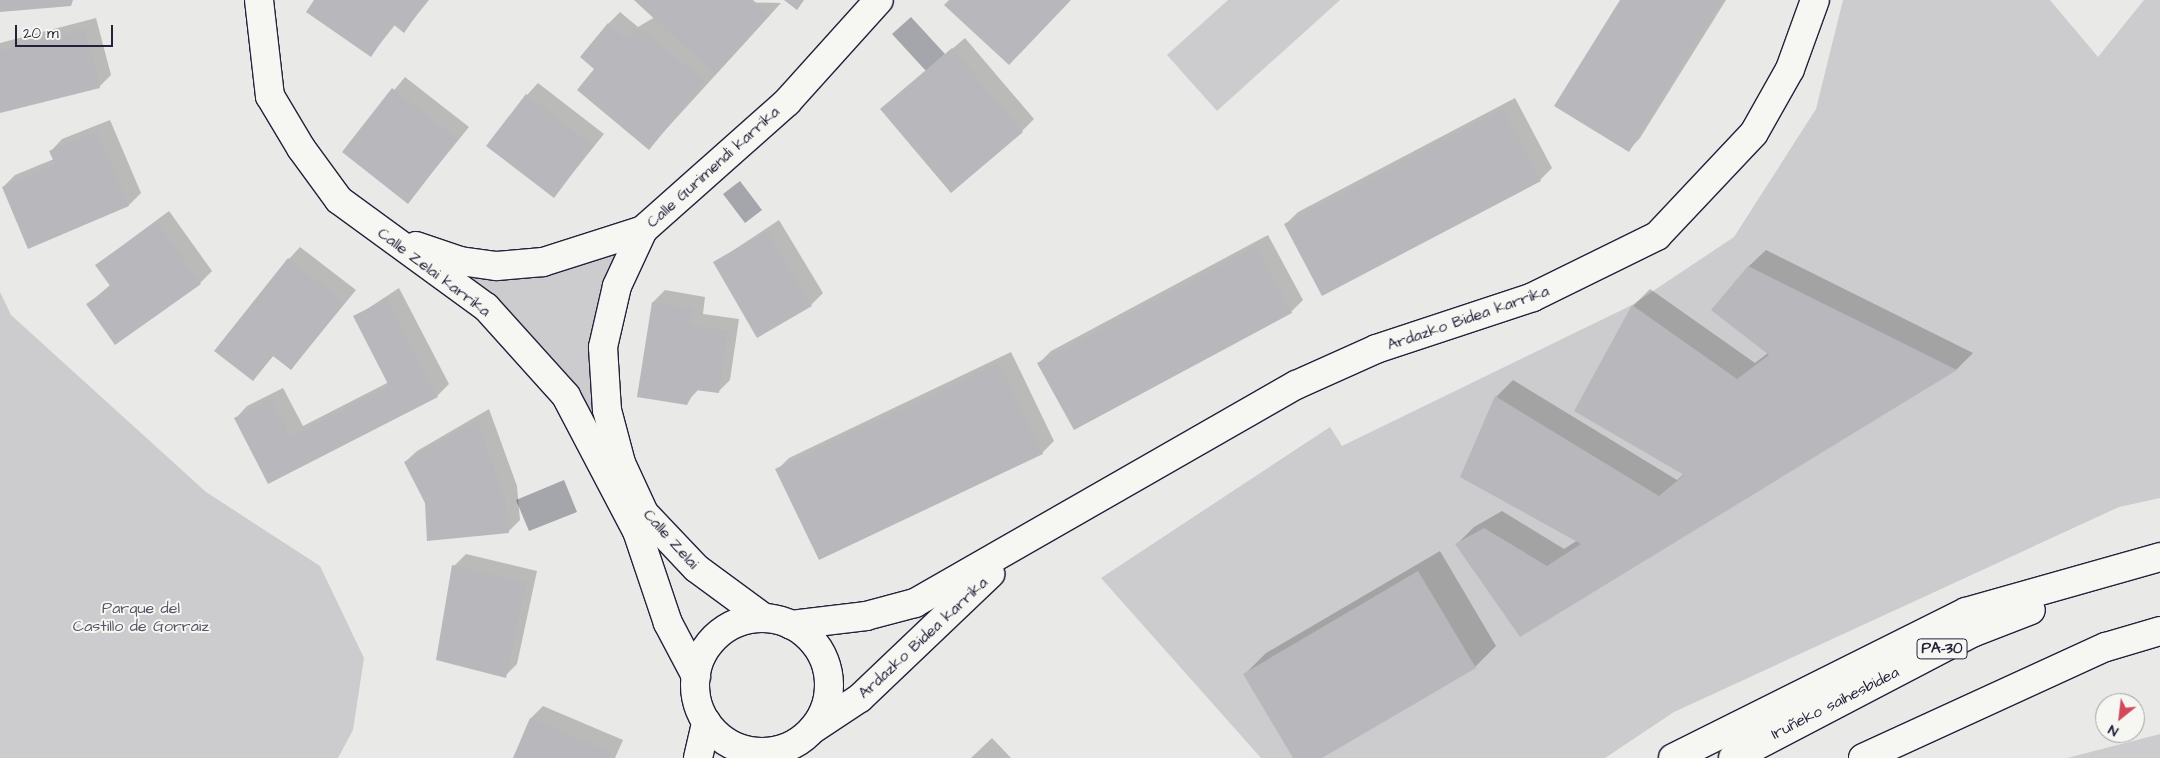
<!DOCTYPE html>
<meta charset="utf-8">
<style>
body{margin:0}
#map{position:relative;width:2160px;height:758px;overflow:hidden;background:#e9e9e7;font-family:"Architects Daughter",sans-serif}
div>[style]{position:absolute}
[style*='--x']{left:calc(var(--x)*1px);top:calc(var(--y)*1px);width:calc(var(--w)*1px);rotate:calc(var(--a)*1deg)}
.green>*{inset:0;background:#ccccce}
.water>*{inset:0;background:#a5a5ac}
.shadow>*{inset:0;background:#0003}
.building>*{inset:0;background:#b8b8bc}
.roads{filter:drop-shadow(1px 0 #22223b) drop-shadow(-1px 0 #22223b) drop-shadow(0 1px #22223b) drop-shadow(0 -1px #22223b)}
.minor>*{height:28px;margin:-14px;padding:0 14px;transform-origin:14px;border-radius:14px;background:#f6f6f2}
.minor>.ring{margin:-14px;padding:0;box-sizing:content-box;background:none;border:28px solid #f6f6f2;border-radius:50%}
.highway>*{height:28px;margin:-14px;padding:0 14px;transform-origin:14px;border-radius:14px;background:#f6f6f2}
span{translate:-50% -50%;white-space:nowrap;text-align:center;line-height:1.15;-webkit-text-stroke:4px #f6f6f2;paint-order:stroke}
.shield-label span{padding:1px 4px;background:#f6f6f2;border:1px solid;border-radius:4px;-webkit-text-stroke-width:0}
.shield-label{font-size:15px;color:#22223b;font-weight:700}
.street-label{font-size:16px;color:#22223b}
.park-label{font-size:16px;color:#555567}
.north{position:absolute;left:2095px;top:693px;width:50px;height:50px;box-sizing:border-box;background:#f6f6f2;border:1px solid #a1a1a9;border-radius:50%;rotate:209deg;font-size:14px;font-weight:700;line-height:20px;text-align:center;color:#22223b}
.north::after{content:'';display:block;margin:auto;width:18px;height:22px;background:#d1495b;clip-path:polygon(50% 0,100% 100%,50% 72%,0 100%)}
.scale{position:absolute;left:15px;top:25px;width:98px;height:22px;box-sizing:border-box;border:2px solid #22223b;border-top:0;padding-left:6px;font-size:15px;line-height:18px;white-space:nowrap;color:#22223b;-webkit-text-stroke:4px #f6f6f2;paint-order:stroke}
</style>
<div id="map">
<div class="green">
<i style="clip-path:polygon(1228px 0,1340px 0,1217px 111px,1167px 55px)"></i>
<i style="clip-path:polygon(1843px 0,2050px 0,2098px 57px,2144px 0,2160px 0,2160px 498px,2119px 507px,1674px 712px,1605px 758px,1261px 758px,1101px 578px,1330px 427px,1342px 446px,1632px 305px,1734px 237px,1816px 109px)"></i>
<i style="clip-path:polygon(619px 251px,602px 288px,593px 336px,597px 425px,545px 349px,472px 283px,467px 272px)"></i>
<i style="clip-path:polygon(0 292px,11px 315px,206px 492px,320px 566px,364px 658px,353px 730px,338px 758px,0 758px)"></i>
<i style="clip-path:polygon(2160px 734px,2160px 758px,2067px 758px)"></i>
</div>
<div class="water">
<i style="clip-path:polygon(911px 17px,945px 54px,926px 71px,892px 34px)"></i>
<i style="clip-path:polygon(740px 181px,762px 210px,745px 223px,723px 194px)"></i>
<i style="clip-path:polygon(564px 480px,577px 512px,529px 531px,516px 500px)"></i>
</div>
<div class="shadow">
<i style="clip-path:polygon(316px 0,429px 0,404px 31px,395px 25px,371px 55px)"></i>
<i style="clip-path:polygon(636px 0,781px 3px,649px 148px,596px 69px,608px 24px,620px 12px,638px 27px,655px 17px)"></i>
<i style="clip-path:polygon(1621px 0,1726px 0,1640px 138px,1629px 150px)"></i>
<i style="clip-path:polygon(96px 18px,111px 75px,99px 87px,0 112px,0 43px)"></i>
<i style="clip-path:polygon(965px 38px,1034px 119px,1022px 131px,882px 109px)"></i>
<i style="clip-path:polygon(405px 77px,469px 127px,408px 202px,343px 152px)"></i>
<i style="clip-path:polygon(538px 83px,604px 134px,554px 196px,527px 95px)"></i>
<i style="clip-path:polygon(1515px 98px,1552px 168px,1540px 180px,1286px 224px,1298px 212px)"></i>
<i style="clip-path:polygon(110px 120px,141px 193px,129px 205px,29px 247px,3px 187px,15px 175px,54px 159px,51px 151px,62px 139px)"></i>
<i style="clip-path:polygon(169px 211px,212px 271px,200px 283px,88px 304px,110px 285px,96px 265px)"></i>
<i style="clip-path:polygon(779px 220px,823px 293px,811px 305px,714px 263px)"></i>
<i style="clip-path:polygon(1268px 235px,1303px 300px,1291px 312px,1039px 363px,1051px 351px)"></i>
<i style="clip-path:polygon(300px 247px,356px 290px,291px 369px,274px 355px,253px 379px,289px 259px)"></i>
<i style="clip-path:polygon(1766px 250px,1973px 353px,1957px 369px,1520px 636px,1457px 544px,1474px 527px,1502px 511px,1564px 549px,1578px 540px,1496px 397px,1513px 380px,1677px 480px,1684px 474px,1576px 411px,1633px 306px,1650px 289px,1755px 363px,1768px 353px,1748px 267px)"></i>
<i style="clip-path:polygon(399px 288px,449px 384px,437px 396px,269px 483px,236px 418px,247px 406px,283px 388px,303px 426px,389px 382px,355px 317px)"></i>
<i style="clip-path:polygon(665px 290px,705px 297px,703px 314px,739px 319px,730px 380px,718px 392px,699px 389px,686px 403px,653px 302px)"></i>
<i style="clip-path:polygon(1011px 352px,1054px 441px,1042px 453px,777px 470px,789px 458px)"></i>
<i style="clip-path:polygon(489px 409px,517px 486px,520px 520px,508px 532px,426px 502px,405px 462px,417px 451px)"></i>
<i style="clip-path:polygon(1440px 551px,1496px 646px,1475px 667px,1320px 758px,1294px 758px,1245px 674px,1266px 653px)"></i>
<i style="clip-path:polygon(466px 554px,537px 571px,517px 664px,505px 676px,454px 566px)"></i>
<i style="clip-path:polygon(543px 706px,623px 740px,615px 758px,515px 758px,531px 718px)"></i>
<i style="clip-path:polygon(992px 738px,1011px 758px,971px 758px)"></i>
</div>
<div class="building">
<i style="clip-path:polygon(0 0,73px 0,71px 6px,0 12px)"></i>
<i style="clip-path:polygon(314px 0,427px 0,404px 33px,393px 24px,371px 57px,306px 12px)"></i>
<i style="clip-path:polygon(634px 0,753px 0,770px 15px,715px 75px)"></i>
<i style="clip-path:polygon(784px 0,804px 0,797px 10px)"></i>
<i style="clip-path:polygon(949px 0,1071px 0,1009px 65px,944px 5px)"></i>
<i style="clip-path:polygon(1620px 0,1722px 0,1629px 152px,1554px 106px)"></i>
<i style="clip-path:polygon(608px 23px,625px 38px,642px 29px,705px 81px,649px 150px,577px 90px,594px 69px,580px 57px)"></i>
<i style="clip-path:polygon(85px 29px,100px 88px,0 113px,0 51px)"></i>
<i style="clip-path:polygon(952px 48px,1023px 132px,951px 193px,880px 109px)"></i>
<i style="clip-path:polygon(392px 88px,458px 139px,408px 204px,342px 152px)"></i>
<i style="clip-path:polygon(526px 94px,593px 146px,554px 198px,486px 146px)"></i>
<i style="clip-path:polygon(1503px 109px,1541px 181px,1322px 296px,1284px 224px)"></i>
<i style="clip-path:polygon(97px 131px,129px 206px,28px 249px,2px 187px,55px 164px,49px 151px)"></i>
<i style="clip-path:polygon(157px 222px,201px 284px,115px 345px,86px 304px,111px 287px,95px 265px)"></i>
<i style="clip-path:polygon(767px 231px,812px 306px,757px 338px,713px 262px)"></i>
<i style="clip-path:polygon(1256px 246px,1292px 313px,1074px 430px,1037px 363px)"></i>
<i style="clip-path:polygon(288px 258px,345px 302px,291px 370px,273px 356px,253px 381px,214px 351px)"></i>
<i style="clip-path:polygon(1748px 266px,1957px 370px,1520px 637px,1455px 544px,1484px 528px,1547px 566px,1581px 544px,1460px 477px,1495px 396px,1659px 496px,1684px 475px,1574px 411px,1632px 305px,1737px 379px,1769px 355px,1711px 310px)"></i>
<i style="clip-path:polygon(387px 299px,438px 397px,268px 484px,234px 418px,271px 399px,291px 437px,389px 386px,353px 316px)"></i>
<i style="clip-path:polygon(652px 302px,694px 308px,691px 325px,728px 331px,719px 393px,695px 390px,687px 405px,637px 397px)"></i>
<i style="clip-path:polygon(999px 363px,1043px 454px,819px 560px,775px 469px)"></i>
<i style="clip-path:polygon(477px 420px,505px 499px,509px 533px,427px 541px,425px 503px,404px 462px)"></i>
<i style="clip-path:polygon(452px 565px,526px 583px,506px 678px,436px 660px)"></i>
<i style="clip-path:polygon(1418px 571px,1476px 668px,1322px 758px,1293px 758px,1243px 674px)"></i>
<i style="clip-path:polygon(530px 718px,612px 752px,609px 758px,513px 758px)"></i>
</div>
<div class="roads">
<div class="minor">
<i style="--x:259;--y:0;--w:97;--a:83.5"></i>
<i style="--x:270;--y:96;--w:61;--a:59.2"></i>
<i style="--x:301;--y:148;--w:64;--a:53.8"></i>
<i style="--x:339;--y:200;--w:182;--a:36.1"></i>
<i style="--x:486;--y:307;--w:120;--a:48"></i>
<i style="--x:566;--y:396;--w:153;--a:62.3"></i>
<i style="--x:637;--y:531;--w:97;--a:71.4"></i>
<i style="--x:668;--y:623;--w:60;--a:62.2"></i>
<i style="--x:643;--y:230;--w:62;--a:114.9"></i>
<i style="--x:617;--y:286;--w:63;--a:102.9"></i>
<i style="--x:603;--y:347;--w:63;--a:86.4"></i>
<i style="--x:607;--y:410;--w:55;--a:75.2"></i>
<i style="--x:621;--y:463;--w:55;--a:65.3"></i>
<i style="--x:644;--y:513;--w:76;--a:46.6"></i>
<i style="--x:696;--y:568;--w:84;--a:36.3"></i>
<i style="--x:416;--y:246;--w:46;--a:18.8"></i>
<i style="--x:460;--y:261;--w:37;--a:8"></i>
<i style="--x:497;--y:266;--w:46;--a:-5"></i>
<i style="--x:543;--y:262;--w:105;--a:-17.7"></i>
<i style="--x:643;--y:230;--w:193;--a:-41.6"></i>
<i style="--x:787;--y:102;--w:137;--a:-48"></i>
<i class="ring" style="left:695px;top:618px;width:106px;height:106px"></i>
<i style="--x:791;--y:625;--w:76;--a:-6.8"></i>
<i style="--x:866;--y:616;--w:51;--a:-14.9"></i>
<i style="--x:915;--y:603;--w:439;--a:-29.8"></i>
<i style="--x:1296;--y:385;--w:88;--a:-24.2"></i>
<i style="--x:1376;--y:349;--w:165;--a:-18.3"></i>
<i style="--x:1533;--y:297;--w:138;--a:-26.2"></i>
<i style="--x:1657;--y:236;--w:141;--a:-46.7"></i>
<i style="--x:1754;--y:133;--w:73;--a:-60.6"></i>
<i style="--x:1790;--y:69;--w:73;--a:-70.1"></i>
<i style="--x:813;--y:729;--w:56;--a:-33.4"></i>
<i style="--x:860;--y:698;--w:180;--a:-43.6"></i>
<i style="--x:698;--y:758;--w:37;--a:-77"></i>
</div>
<div class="highway">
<i style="--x:1673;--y:758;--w:327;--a:-26.5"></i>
<i style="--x:1966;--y:612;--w:202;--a:-15.8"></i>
<i style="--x:1733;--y:758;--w:270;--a:-27.6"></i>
<i style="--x:1972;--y:633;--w:63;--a:-21.3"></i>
<i style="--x:1863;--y:758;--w:267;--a:-24.6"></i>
<i style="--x:2106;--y:647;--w:56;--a:-16.5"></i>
</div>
</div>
<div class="shield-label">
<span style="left:1942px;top:649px">PA-30</span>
</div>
<div class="street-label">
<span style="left:713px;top:167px;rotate:-42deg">Calle Gurimendi karrika</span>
<span style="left:434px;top:272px;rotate:37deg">Calle Zelai karrika</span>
<span style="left:1468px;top:318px;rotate:-19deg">Ardazko Bidea karrika</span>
<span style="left:671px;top:539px;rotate:48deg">Calle Zelai</span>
<span style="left:923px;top:638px;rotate:-43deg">Ardazko Bidea karrika</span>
<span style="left:1835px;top:703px;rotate:-27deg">Iruñeko saihesbidea</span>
</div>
<div class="park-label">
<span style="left:141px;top:617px">Parque del<br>Castillo de Gorraiz</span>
</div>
<div class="north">N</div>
<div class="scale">20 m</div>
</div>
